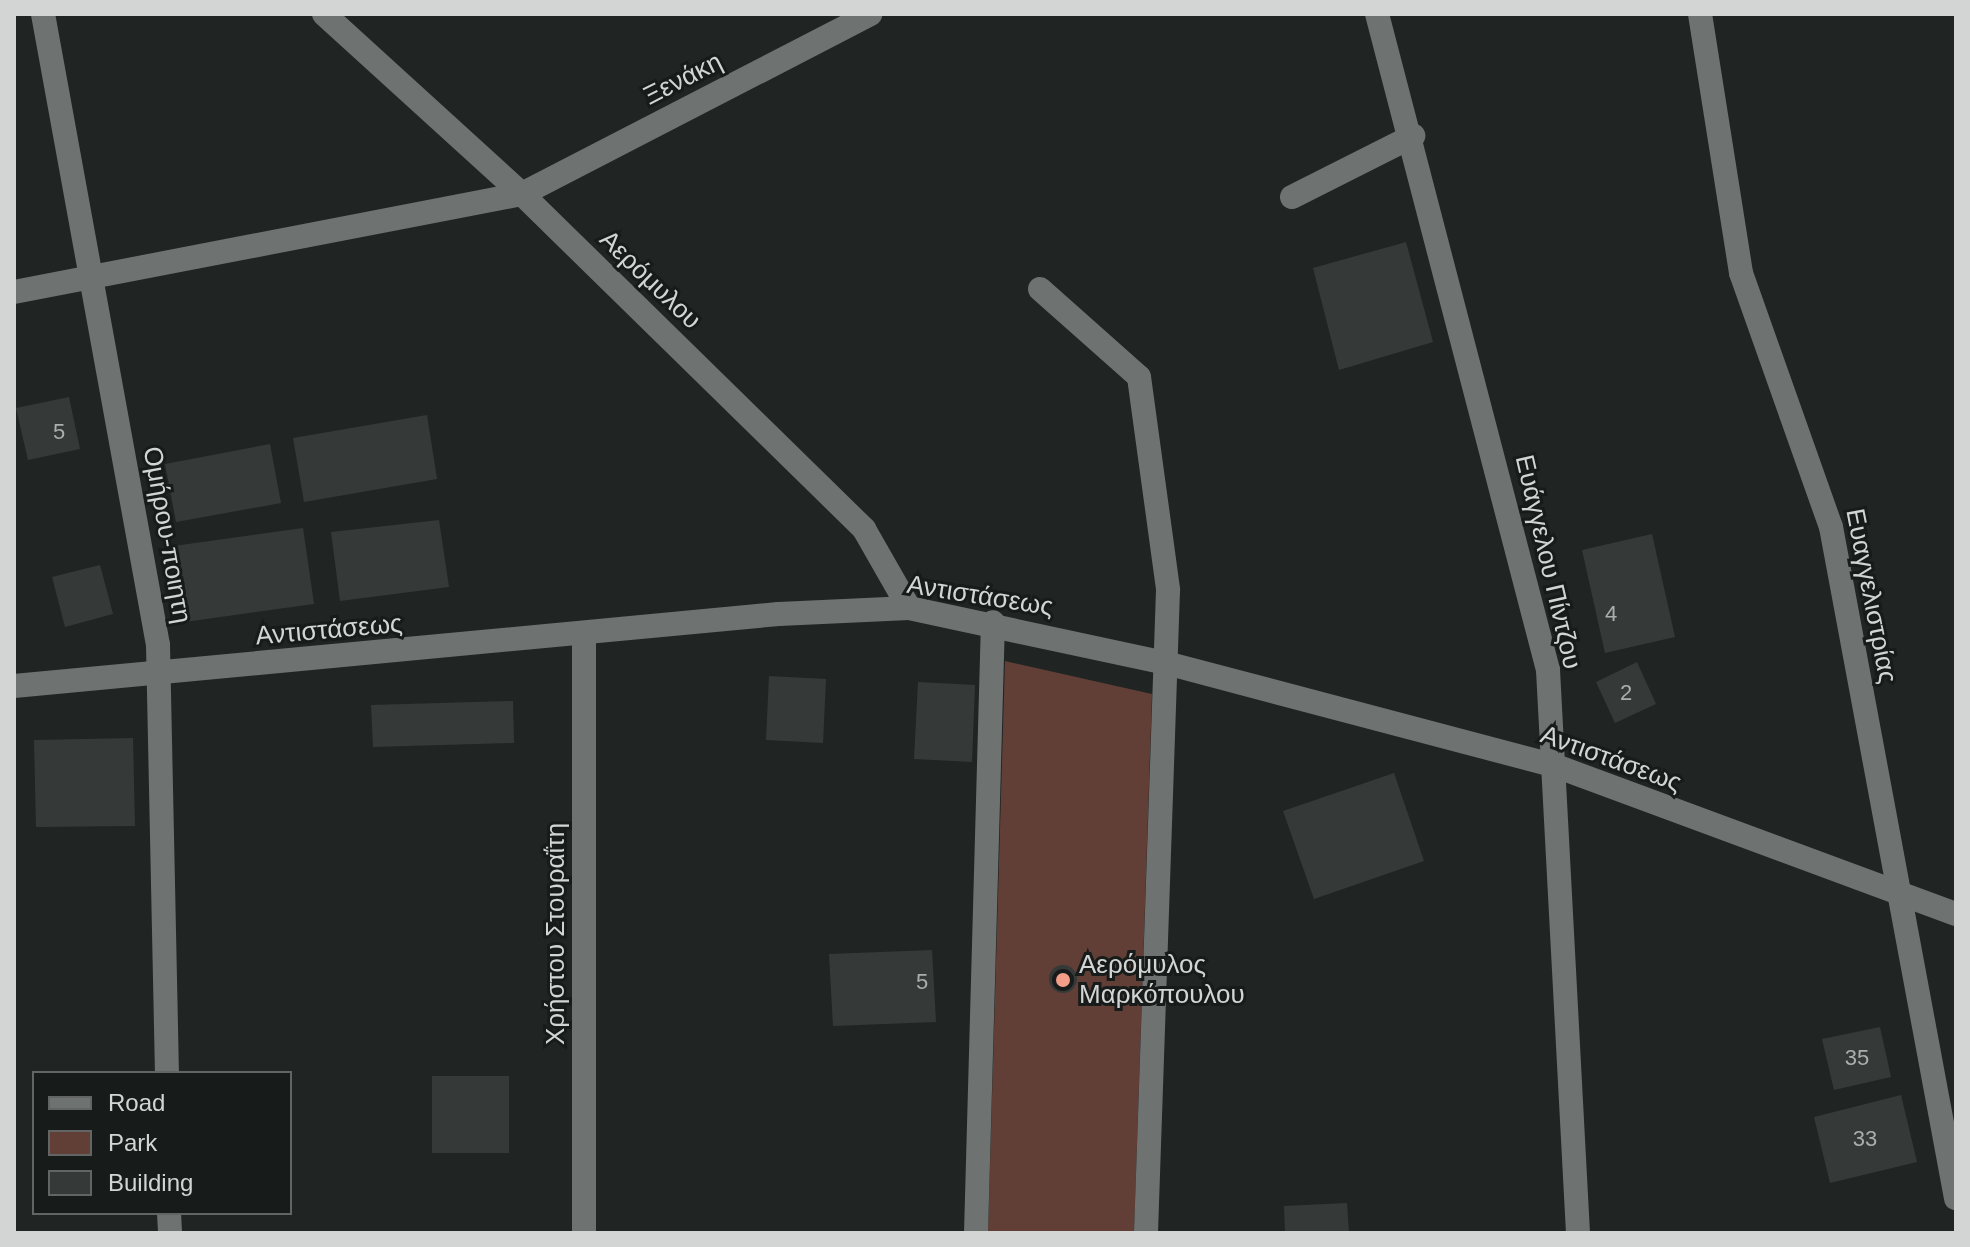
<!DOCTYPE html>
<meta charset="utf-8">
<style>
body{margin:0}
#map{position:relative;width:1970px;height:1247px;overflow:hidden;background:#202423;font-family:Helvetica,sans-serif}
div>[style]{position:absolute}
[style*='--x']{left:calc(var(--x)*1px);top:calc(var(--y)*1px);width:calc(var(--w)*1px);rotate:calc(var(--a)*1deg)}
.green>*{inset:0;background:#613f37}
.building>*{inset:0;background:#353a39}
.round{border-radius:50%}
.minor>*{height:24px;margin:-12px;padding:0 12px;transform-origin:12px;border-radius:12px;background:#6e7372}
.dots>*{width:22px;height:22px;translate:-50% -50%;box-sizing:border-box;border:4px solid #171b1a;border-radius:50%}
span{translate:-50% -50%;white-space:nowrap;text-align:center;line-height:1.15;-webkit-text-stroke:6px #171b1a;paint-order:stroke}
.number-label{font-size:22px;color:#abaead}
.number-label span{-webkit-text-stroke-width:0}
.street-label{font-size:26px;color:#d2d5d4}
.poi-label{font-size:26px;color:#d2d5d4}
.left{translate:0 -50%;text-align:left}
.frame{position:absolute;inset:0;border:16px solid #d2d5d4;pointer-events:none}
.legend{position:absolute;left:32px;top:1071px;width:260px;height:144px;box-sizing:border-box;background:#171b1a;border:2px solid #626564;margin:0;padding:10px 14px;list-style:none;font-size:24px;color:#d2d5d4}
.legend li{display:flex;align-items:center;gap:16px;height:40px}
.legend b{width:40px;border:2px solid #626564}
</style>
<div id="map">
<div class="green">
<i style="clip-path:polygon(1005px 661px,1152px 694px,1134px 1233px,988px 1233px)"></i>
</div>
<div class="building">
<i style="clip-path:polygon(1406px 242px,1433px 342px,1339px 370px,1313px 268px)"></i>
<i style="clip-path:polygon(69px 397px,80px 449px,28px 460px,16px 408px)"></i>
<i style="clip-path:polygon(427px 415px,437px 479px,304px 502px,293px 438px)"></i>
<i style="clip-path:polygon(270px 444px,281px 503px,176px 522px,165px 464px)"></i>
<i style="clip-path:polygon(439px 520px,449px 587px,340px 601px,331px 532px)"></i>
<i style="clip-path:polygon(303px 528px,314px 604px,185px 622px,174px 546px)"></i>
<i style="clip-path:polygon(1652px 534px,1675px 637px,1605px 653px,1582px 550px)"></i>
<i style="clip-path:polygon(100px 565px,113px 614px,65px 627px,52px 577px)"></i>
<i style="clip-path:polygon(1637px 662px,1656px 704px,1615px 723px,1596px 682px)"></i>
<i style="clip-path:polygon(769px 676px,826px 679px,823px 743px,766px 740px)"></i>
<i style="clip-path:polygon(918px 682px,975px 685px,972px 762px,914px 759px)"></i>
<i style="clip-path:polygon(513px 701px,514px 743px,373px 747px,371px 705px)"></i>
<i style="clip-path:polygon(133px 738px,135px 826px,36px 827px,34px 740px)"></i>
<i style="clip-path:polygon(1394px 773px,1424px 861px,1314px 899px,1283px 811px)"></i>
<i style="clip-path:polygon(932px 950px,936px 1022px,833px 1026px,829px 954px)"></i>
<i class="round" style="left:1049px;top:965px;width:28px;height:28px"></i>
<i style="clip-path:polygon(1880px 1027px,1891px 1077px,1834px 1090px,1822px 1039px)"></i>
<i style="clip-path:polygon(432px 1076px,509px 1076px,509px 1153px,432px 1153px)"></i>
<i style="clip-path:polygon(1901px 1095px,1917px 1162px,1830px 1183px,1814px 1117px)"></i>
<i style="clip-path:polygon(1347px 1203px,1349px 1233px,1285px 1233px,1284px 1206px)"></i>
</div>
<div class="minor">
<i style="--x:43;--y:14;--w:641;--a:79.67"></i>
<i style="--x:158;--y:645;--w:428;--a:88.8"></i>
<i style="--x:324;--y:14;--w:268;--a:42.3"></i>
<i style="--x:522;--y:194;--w:479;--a:44.4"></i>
<i style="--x:864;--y:529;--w:91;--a:60.3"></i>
<i style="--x:1377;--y:14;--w:678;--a:75.39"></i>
<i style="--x:1548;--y:670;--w:564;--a:86.95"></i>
<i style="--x:1700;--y:14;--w:262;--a:81"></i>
<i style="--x:1741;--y:273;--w:269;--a:70.5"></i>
<i style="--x:1831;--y:527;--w:683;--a:79.45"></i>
<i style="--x:1292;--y:197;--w:136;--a:-26.8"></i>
<i style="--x:1040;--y:289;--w:132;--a:41.6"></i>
<i style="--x:1139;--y:377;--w:215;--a:82.2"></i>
<i style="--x:1168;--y:590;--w:643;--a:91.96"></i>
<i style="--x:14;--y:292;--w:517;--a:-10.92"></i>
<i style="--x:522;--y:194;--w:392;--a:-27.3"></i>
<i style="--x:584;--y:635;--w:598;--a:90"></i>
<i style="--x:14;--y:686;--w:768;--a:-5.38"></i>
<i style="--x:779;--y:614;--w:130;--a:-2.6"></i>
<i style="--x:909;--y:608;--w:263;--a:12.1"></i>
<i style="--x:1166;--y:663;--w:400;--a:14.8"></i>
<i style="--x:1553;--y:765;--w:430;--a:20.3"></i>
<i style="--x:169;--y:1213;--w:20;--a:87"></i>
<i style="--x:976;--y:1233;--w:611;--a:-88.41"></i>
</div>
<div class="dots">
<i style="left:1063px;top:980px;background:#f49e8a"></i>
</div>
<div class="number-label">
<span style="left:59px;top:432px">5</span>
<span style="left:1611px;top:614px">4</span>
<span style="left:1626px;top:693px">2</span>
<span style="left:922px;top:982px">5</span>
<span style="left:1857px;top:1058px">35</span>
<span style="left:1865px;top:1139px">33</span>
</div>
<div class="street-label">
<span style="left:683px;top:79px;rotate:-27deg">Ξενάκη</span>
<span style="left:650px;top:280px;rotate:44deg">Αερόμυλου</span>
<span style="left:167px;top:535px;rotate:80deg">Ομήρου-ποιητη</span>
<span style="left:1548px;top:562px;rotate:77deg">Ευάγγελου Πίντζου</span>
<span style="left:980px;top:596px;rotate:9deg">Αντιστάσεως</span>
<span style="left:1871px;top:596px;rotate:79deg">Ευαγγελιστρίας</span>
<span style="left:329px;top:630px;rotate:-5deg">Αντιστάσεως</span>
<span style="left:1611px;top:759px;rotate:20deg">Αντιστάσεως</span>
<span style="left:556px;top:934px;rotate:-90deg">Χρήστου Στουραΐτη</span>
</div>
<div class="poi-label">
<span class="left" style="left:1079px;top:980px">Αερόμυλος<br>Μαρκόπουλου</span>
</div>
<div class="frame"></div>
<ul class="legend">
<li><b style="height:10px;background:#6e7372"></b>Road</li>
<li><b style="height:22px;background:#613f37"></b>Park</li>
<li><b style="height:22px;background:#353a39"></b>Building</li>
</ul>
</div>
